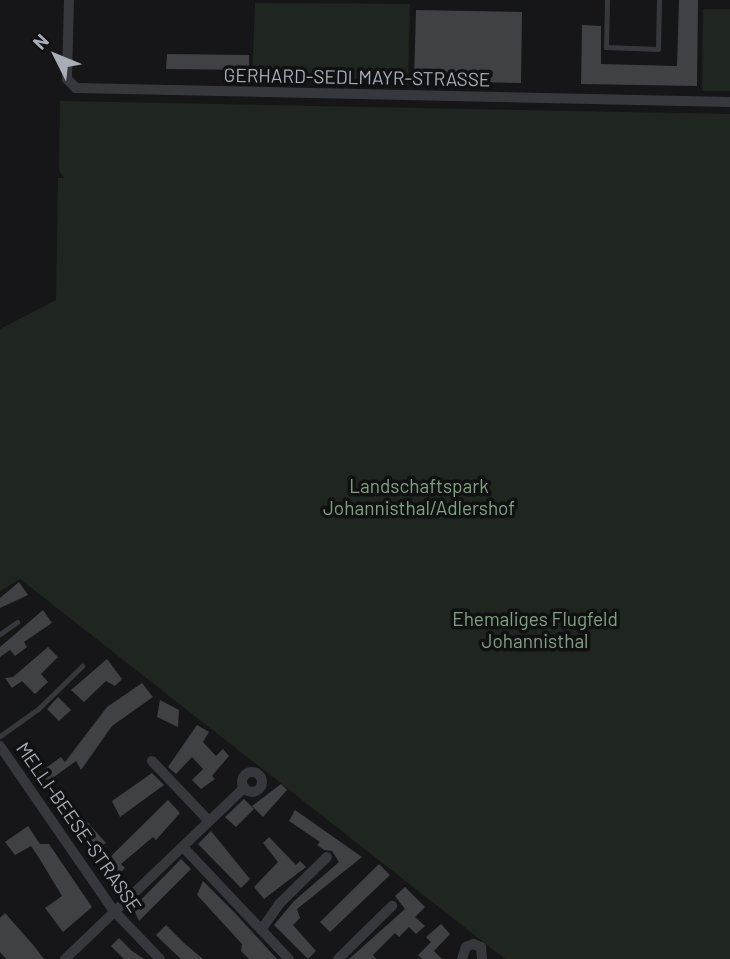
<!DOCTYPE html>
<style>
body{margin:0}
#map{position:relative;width:730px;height:959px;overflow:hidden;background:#161618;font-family:Barlow,sans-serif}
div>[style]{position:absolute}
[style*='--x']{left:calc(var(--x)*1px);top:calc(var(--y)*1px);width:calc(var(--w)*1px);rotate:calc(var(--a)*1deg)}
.green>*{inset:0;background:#1e261f}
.building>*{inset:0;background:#404145}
.lane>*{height:5px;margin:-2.5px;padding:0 2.5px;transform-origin:2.5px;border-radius:2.5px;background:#37383d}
.street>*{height:10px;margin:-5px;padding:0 5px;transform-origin:5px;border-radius:5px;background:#37383d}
.street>.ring{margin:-5px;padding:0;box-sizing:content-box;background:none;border:10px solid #37383d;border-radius:50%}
span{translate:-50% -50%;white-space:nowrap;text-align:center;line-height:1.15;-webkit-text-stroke:7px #111113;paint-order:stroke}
.street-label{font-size:19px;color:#a8adb8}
.park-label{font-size:19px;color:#7fa381}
.north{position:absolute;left:21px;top:21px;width:70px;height:70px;-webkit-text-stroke:5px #111113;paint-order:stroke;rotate:313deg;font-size:19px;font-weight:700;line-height:28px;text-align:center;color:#a8adb8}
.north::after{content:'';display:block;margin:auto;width:24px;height:32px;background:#a8adb8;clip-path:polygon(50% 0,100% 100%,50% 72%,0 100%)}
</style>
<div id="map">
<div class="green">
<i style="clip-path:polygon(255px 3px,410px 4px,408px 85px,252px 81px)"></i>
<i style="clip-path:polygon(703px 9px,730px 9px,730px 91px,702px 91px)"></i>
<i style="clip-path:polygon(60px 101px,730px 114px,730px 959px,505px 959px,20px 579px,0 591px,0 329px,56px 300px,58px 178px,64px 178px,59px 170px)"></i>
</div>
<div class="building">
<i style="clip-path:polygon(679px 0,698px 0,697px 86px,581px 84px,582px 25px,601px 26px,601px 64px,677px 66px)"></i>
<i style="clip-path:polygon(416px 10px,522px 12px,521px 83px,414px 81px)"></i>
<i style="clip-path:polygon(167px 54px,249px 55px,249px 70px,166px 69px)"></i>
<i style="clip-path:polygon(19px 582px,28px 595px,0 608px,0 598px)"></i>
<i style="clip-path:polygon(43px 610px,52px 623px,24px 642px,27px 647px,15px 656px,10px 650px,0 657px,0 647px)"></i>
<i style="clip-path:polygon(48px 647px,58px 657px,41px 674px,48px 682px,35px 694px,22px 681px,12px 688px,5px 678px,13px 677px)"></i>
<i style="clip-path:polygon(107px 659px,122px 679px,115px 686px,106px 681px,84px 702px,71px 690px)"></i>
<i style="clip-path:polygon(142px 683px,153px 697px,112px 726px,81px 770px,76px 761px,50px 780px,44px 779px,39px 773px,61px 757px,65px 762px,107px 707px)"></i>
<i style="clip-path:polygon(58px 697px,71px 710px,59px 721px,47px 709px)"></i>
<i style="clip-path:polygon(160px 700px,179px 710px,178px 727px,157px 717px)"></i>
<i style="clip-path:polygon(197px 725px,209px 732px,203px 742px,216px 756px,223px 749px,229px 756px,212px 776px,215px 779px,201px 789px,192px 780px,203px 769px,192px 757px,176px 774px,168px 767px)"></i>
<i style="clip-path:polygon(152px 773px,164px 785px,120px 817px,112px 801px)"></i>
<i style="clip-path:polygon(281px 784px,287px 790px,263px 817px,252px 806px)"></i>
<i style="clip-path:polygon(244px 799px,254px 809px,236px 827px,225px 817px)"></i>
<i style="clip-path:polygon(168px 800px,180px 813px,156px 840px,153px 837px,121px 864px,125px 868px,115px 878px,102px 865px)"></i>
<i style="clip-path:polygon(72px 805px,106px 843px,94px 851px,68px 813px)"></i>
<i style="clip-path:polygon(295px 810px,362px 857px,297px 909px,300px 918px,293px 925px,316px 951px,308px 959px,274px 925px,294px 901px,339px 862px,332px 851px,324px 850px,317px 845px,320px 842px,289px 821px)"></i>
<i style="clip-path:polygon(28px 826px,40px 844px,49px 844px,92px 907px,63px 932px,45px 908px,62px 896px,39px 858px,31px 846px,15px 855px,5px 842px)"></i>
<i style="clip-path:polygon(211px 831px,250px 879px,241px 888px,198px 844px)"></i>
<i style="clip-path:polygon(269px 837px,296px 865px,300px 861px,306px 867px,264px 899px,254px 887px,278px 862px,263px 843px)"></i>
<i style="clip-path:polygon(181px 859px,191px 869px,139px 921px,133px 908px)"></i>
<i style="clip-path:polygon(379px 864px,390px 875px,330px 932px,320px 922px)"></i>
<i style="clip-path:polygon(203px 881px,236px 914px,277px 959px,249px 959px,241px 951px,242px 944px,197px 895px)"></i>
<i style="clip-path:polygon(405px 887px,425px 907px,415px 917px,425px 926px,416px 934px,409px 927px,399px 937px,395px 933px,373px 955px,376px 959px,349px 959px,405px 909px,395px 896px)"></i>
<i style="clip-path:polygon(5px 913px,34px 946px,44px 959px,6px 959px,0 952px,0 918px)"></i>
<i style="clip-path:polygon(441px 924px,450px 934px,434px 951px,442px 959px,422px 959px,418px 955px,431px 942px,426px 937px)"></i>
<i style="clip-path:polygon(166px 925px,184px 943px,203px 959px,181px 959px,166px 945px,156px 935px)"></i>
<i style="clip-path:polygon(119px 938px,132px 951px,144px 959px,124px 959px,111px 946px)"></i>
</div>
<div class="lane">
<i style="--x:607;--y:0;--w:47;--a:91.2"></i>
<i style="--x:606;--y:47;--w:52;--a:2.2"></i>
<i style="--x:658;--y:49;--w:49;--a:-88.8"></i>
<i style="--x:0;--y:634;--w:21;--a:-35"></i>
<i style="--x:0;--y:736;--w:47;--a:-35.4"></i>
<i style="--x:38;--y:709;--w:62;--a:-44.3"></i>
</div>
<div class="street">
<i style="--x:69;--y:0;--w:79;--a:91.5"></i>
<i style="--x:67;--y:79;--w:13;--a:45"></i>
<i style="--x:76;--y:88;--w:654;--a:1.23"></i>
<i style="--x:0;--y:746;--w:201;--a:55.4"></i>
<i style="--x:114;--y:911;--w:66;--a:46.2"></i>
<i style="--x:152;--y:761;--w:83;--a:46.5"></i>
<i class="ring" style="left:242px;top:772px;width:10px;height:10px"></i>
<i style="--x:183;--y:847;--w:154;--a:46.6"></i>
<i style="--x:261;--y:930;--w:32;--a:-55"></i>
<i style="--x:279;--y:904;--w:67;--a:-44.4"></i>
<i style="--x:65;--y:959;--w:248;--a:-43.7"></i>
<i style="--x:338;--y:959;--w:76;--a:-44.5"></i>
<i style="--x:462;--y:959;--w:13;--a:-72"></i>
<i style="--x:466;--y:947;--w:8;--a:-23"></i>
<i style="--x:473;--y:944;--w:9;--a:21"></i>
<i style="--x:481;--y:947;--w:12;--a:85"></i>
</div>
<div class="street-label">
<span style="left:357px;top:77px;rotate:1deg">GERHARD-SEDLMAYR-STRASSE</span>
<span style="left:79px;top:827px;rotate:55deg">MELLI-BEESE-STRASSE</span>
</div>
<div class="park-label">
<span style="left:419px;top:497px">Landschaftspark<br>Johannisthal/Adlershof</span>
<span style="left:535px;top:630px">Ehemaliges Flugfeld<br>Johannisthal</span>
</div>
<div class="north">N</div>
</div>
